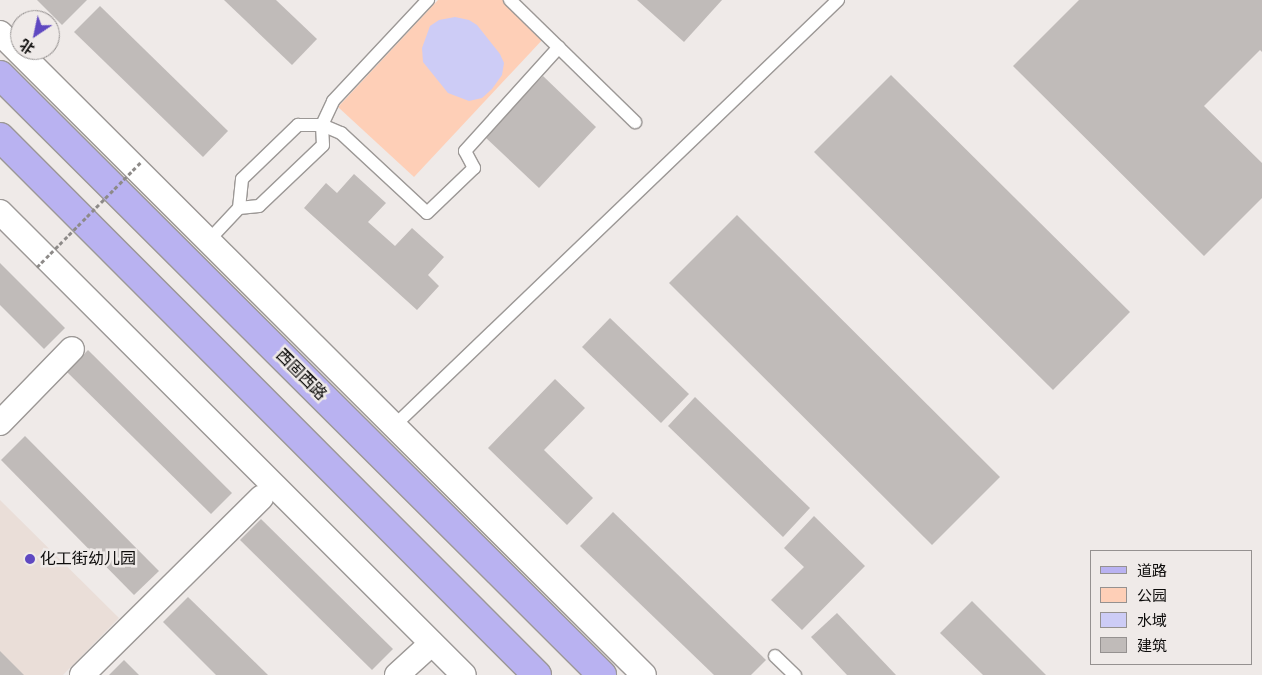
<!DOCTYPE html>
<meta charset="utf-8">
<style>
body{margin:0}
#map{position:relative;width:1262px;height:675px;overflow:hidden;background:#efeae8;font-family:Helvetica,"Noto Sans SC",sans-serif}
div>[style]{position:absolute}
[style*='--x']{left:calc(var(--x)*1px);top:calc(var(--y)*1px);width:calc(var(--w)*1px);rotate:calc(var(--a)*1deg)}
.built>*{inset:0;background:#eaded8}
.green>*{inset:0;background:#fecfb7}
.water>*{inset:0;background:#cdccf6}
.building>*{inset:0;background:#c0bbb9}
.roads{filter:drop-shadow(1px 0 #9c9896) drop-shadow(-1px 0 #9c9896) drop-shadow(0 1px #9c9896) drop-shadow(0 -1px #9c9896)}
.lane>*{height:12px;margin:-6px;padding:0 6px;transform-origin:6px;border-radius:6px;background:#fff}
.street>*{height:24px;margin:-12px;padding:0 12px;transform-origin:12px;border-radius:12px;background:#fff}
.primary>*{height:28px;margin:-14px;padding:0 14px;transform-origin:14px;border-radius:14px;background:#b9b2f1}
.path-bridge>*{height:3px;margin-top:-1.5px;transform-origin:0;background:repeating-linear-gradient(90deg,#8d8a88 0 4px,transparent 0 6.5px)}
.dots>*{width:14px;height:14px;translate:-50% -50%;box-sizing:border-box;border:2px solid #efeae8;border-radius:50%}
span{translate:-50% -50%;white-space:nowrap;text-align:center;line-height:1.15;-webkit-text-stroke:5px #efeae8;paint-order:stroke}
.street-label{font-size:16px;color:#0d0c0b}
.poi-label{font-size:16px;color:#0d0c0b}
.left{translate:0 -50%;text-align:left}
.legend{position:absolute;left:1090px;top:550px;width:162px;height:115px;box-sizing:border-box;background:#efeae8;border:1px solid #959190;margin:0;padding:6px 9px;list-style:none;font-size:15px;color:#0d0c0b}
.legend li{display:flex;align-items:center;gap:10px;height:25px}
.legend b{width:25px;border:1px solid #959190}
.north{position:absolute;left:10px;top:10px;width:50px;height:50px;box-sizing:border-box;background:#efeae8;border:1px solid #959190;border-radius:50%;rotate:214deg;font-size:14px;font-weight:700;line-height:20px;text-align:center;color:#0d0c0b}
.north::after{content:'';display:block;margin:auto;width:18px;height:22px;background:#5f48c1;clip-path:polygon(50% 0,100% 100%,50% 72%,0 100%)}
</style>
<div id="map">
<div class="built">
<i style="clip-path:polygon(0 500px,119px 618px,63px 675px,0 675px)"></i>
</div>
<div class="green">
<i style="clip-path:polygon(438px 0,503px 0,544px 38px,414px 177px,338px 107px)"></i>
</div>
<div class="water">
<i style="clip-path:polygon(455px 17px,469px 20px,477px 25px,500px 54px,504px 63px,502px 75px,492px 89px,482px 98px,469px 101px,448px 93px,423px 62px,422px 48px,430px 26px,439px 20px)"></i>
</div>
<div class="building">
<i style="clip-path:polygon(37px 0,87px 0,62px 25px)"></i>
<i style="clip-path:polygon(224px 0,276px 0,317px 39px,292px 65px)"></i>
<i style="clip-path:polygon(637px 0,722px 0,684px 42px)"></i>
<i style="clip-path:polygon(1079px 0,1262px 0,1262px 52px,1260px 50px,1204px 106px,1262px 163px,1262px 198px,1204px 256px,1013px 66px)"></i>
<i style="clip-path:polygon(100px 6px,228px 131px,203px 157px,74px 32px)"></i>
<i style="clip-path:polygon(891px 75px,1130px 312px,1053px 390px,814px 152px)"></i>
<i style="clip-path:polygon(543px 76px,596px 127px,539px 188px,485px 137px)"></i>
<i style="clip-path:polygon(354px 174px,386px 203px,368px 222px,395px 246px,412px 228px,444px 257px,428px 275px,439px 286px,417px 310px,304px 208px,326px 183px,337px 193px)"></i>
<i style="clip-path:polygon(737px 215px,1000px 477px,932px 545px,669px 283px)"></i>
<i style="clip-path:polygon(0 263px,65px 328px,44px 349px,0 305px)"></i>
<i style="clip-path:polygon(610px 318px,689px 394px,661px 423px,582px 347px)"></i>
<i style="clip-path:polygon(88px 350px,232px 493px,211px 514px,67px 372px)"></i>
<i style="clip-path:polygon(555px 379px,585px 408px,544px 450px,593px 498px,567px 525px,488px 448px)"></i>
<i style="clip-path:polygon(695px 397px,810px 508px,783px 537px,668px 426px)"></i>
<i style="clip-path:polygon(25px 436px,159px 571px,134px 595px,1px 460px)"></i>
<i style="clip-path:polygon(613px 512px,766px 660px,751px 675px,714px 675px,580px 546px)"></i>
<i style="clip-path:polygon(814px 516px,865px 566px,802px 630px,771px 600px,804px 567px,784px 548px)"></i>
<i style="clip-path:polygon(261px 519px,393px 649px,372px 670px,240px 540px)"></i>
<i style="clip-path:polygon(188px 597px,268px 675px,216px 675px,163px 622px)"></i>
<i style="clip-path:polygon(972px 601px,1046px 675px,983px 675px,940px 633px)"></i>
<i style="clip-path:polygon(837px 613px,896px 675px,847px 675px,811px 637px)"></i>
<i style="clip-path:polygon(0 651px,24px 675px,0 675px)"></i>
<i style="clip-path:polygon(124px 660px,139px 675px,109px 675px)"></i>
</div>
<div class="roads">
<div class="lane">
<i style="--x:510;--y:0;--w:175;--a:44.3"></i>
<i style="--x:239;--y:208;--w:20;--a:-6"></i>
<i style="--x:259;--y:206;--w:88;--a:-43.6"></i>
<i style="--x:323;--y:145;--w:20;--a:-93"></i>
<i style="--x:322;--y:125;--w:26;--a:-65"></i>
<i style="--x:333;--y:101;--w:139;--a:-46.8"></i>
<i style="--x:209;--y:240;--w:44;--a:-46.8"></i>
<i style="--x:239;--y:208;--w:29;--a:-84"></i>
<i style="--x:242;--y:179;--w:78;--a:-44"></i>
<i style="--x:298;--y:125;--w:24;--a:0"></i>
<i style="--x:322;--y:125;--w:21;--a:23"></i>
<i style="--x:341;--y:133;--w:117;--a:42.9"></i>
<i style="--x:427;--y:213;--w:65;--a:-43.8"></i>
<i style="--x:474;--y:168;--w:19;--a:-118"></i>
<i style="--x:465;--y:151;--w:140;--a:-47.9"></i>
<i style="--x:395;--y:425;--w:614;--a:-43.81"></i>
<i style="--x:775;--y:656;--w:28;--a:44"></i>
</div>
<div class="street">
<i style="--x:0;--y:33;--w:909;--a:44.91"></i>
<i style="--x:0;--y:212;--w:655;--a:44.94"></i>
<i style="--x:0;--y:423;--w:103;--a:-45.8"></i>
<i style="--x:82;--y:675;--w:252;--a:-44.7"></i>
<i style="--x:397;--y:675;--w:47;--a:-42.4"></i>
</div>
<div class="primary">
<i style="--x:0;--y:75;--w:850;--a:44.9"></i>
<i style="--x:0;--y:137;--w:760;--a:45.05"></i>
</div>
</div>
<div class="path-bridge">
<i style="--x:37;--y:267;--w:149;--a:-45.3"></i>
</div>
<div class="dots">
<i style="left:30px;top:559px;background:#5f48c1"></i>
</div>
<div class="street-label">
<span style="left:301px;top:375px;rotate:45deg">西固西路</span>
</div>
<div class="poi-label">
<span class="left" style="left:40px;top:559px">化工街幼儿园</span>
</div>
<ul class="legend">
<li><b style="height:6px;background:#b9b2f1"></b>道路</li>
<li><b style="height:14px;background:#fecfb7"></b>公园</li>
<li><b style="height:14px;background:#cdccf6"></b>水域</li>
<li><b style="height:14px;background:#c0bbb9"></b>建筑</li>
</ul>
<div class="north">北</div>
</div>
